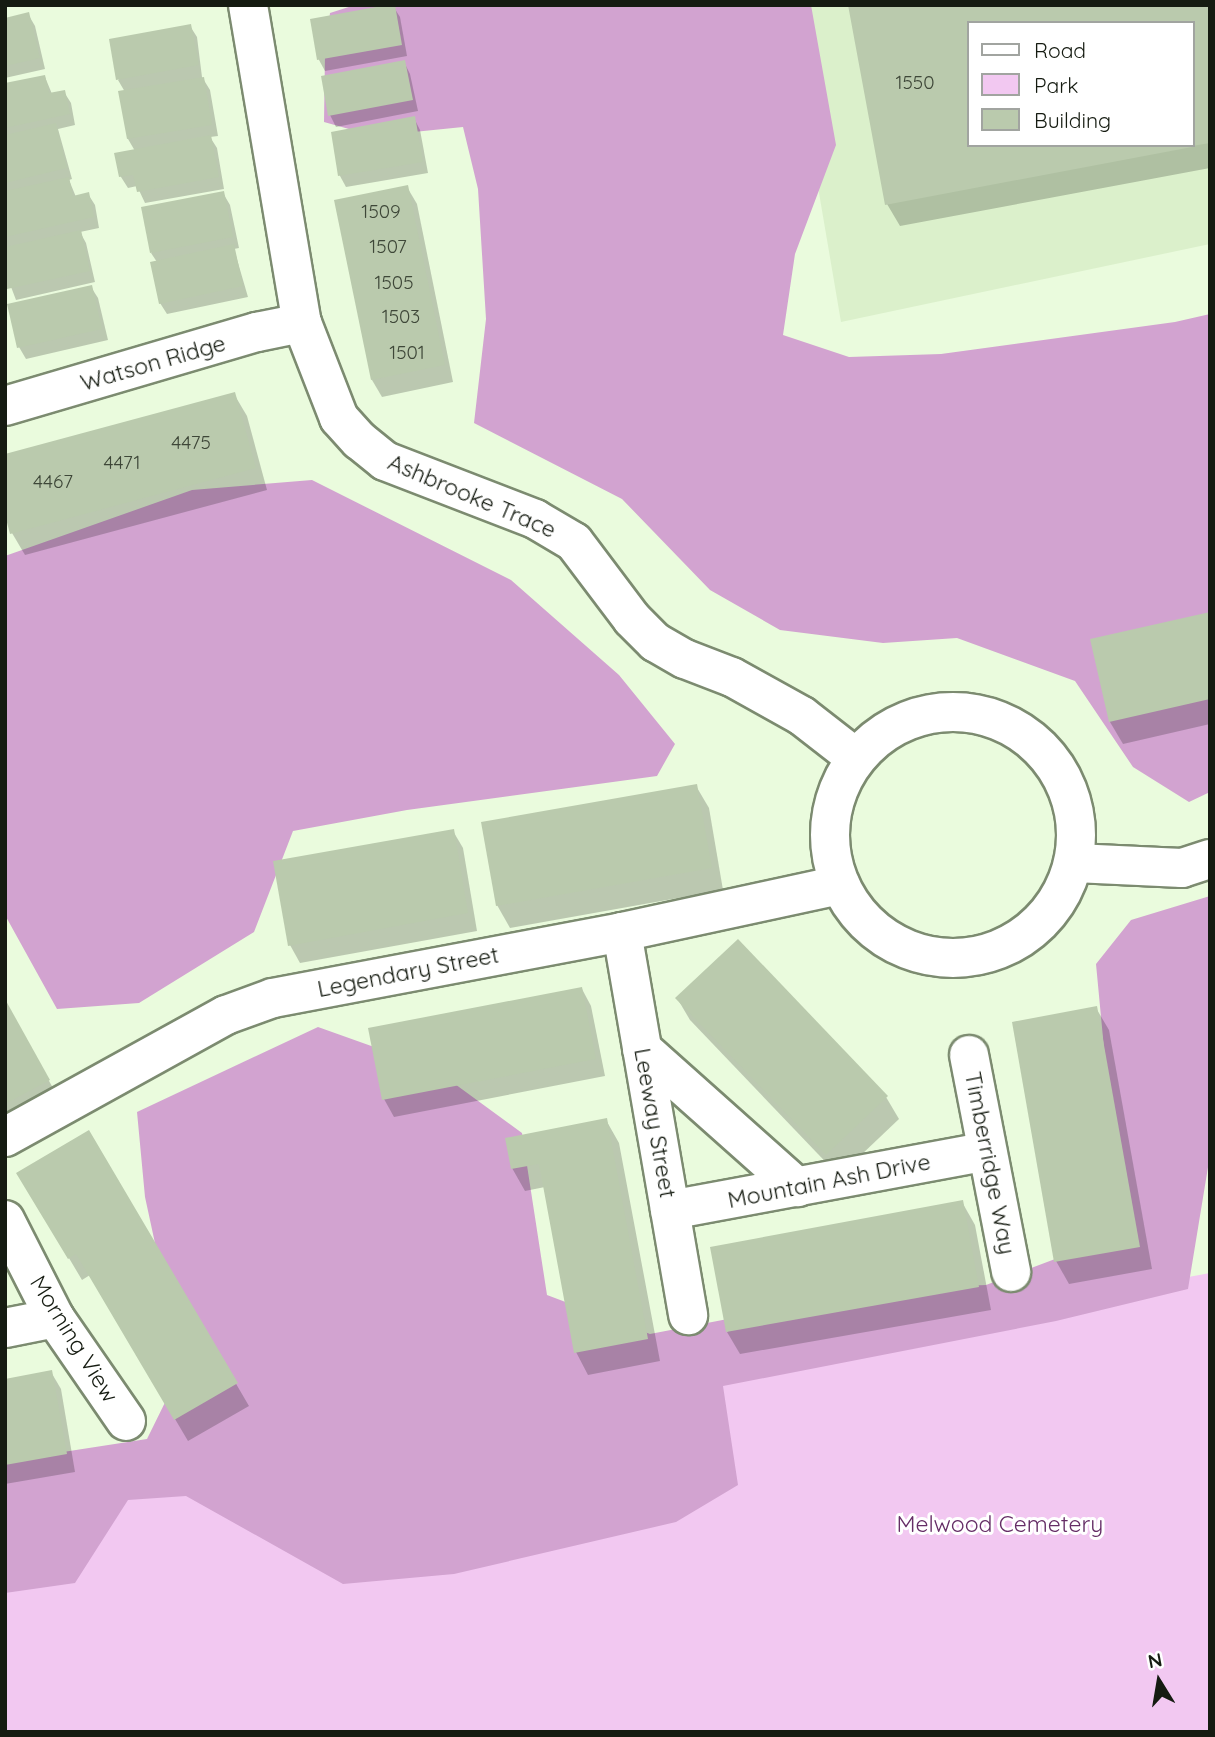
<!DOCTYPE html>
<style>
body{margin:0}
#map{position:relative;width:1215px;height:1737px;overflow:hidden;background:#eafbdd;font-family:Quicksand,sans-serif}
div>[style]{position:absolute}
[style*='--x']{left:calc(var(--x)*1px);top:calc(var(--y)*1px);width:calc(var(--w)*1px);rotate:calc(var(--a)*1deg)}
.built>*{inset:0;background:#dbf0cb}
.green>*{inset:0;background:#f2c8f1}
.forest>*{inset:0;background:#d2a3d0}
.shadow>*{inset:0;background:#0003}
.building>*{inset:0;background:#bacaad}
.roads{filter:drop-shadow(2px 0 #7c8b70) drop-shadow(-2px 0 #7c8b70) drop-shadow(0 2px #7c8b70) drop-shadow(0 -2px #7c8b70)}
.minor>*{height:38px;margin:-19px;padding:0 19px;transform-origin:19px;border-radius:19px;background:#fff}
.minor>.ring{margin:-19px;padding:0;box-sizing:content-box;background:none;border:38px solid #fff;border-radius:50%}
span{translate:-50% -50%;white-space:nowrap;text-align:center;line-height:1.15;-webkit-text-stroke:6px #fff;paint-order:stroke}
.number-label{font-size:19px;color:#3e4738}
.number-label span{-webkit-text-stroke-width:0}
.street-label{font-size:23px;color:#151b11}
.park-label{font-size:23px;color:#652d66}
.frame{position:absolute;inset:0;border:7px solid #151b11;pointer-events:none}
.legend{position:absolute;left:967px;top:21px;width:228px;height:126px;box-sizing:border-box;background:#fff;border:2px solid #a1a4a0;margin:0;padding:9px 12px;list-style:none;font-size:21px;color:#151b11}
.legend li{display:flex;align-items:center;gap:14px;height:35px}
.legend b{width:35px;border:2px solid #a1a4a0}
.north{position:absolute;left:1124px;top:1646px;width:70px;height:70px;-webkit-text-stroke:5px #fff;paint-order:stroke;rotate:349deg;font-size:19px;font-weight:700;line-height:28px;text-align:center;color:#151b11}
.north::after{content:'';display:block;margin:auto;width:24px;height:32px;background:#151b11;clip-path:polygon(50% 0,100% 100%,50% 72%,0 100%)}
</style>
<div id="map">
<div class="built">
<i style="clip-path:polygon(evenodd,787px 5px,1210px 5px,1210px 244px,841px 322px,787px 5px,968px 23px,1192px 23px,1192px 145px,968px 145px,968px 23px)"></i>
</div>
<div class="green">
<i style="clip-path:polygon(1210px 1273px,1210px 1732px,5px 1732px,5px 1497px)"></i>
</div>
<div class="forest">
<i style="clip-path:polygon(355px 5px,811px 5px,836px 145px,795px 254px,783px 335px,849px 357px,941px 354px,1175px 322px,1210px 314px,1210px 792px,1189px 802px,1133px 767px,1075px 681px,957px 638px,883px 643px,780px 630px,710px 590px,622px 499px,474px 423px,486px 319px,478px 189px,463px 127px,374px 136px,324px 122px,325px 54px,330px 13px)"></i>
<i style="clip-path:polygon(312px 480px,511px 580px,619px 675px,675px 744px,657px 776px,407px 810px,293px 831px,254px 932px,139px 1003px,57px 1009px,5px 915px,5px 556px,192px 490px)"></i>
<i style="clip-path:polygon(1210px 896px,1210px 1155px,1188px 1289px,1056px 1321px,723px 1386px,738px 1485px,676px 1522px,454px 1574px,343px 1584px,186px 1496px,128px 1500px,75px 1583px,5px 1593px,5px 1461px,147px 1439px,182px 1368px,145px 1197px,137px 1112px,318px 1027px,433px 1068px,522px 1133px,547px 1295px,650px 1334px,882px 1289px,986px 1285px,1095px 1244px,1114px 1154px,1096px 964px,1131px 920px)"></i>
</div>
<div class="shadow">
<i style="clip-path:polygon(evenodd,850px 5px,1210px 5px,1210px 168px,900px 226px,887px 204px,850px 5px,968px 23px,1192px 23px,1192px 145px,968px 145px,968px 23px)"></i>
<i style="clip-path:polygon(393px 6px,400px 17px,407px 56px,325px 71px,319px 60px,312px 21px)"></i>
<i style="clip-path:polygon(28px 14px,35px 26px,45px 69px,5px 78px,5px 20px)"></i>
<i style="clip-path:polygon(190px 26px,197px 37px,202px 77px,210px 90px,218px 136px,210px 137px,217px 148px,224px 189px,145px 203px,137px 186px,128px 188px,121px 177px,116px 155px,135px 151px,128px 139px,120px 93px,125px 92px,118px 80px)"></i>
<i style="clip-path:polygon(404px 62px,410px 74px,418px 111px,336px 127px,330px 115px)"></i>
<i style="clip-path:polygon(45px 77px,52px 94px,64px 92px,71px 103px,75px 125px,58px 129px,72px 179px,69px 180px,76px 197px,88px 194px,95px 205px,99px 228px,80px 232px,86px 243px,95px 282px,16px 300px,5px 271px,5px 85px)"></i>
<i style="clip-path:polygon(414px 118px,420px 130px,428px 173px,346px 187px,340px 176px,333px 133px)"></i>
<i style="clip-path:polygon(407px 187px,417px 204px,453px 382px,382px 397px,372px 380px)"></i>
<i style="clip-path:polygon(223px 193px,230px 205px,239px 248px,234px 249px,248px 297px,167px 314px,160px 303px,157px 262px,151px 253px)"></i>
<i style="clip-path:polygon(91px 287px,98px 298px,108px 340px,26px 359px,19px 347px)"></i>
<i style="clip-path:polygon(234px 394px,247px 416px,267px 490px,25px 555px,12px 533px)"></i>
<i style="clip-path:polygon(1210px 613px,1210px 724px,1123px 744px,1110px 722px,1092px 640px)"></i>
<i style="clip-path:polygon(696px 786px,709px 808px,723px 890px,510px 928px,497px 905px)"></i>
<i style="clip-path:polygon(453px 831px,463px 848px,477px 931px,300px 963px,290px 945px)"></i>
<i style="clip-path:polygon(582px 989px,591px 1006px,605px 1076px,394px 1117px,384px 1099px)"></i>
<i style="clip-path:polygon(677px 998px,886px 1097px,899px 1119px,839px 1176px,690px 1020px)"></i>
<i style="clip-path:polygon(5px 1002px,58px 1097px,5px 1126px)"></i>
<i style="clip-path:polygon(1096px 1008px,1109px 1030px,1152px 1269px,1069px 1284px,1056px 1261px)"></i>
<i style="clip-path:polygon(606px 1120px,619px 1143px,660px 1361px,588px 1375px,576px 1352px,545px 1187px,525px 1191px,512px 1168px)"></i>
<i style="clip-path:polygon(89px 1132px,249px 1406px,188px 1441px,90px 1275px,82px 1280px,19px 1174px)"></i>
<i style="clip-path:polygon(962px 1202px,975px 1225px,991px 1310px,740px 1354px,727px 1332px)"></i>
<i style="clip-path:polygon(51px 1372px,61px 1389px,75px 1472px,5px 1484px,5px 1380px)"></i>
</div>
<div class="building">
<i style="clip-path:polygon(387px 5px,395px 5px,402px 45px,317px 60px,310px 19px)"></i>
<i style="clip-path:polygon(848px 5px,1210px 5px,1210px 143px,1192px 146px,1192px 23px,968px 23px,968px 145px,1192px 147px,885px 205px)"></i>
<i style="clip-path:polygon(29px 12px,40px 58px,5px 66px,5px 18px)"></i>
<i style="clip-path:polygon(191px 24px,199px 65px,116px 80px,109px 39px)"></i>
<i style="clip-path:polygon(405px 60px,413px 100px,328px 116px,321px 76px)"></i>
<i style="clip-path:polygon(45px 75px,49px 93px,65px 90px,70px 114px,5px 128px,5px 83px)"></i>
<i style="clip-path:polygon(204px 77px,212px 125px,127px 139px,118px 91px)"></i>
<i style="clip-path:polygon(415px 116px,423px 162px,338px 176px,331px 132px)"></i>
<i style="clip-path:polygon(56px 123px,67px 168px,5px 183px,5px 135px)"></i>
<i style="clip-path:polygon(211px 135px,219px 177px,137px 192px,133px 175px,119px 177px,114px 153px)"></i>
<i style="clip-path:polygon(69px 177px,73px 196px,89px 192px,94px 217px,5px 237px,5px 191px)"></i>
<i style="clip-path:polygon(408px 185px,445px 365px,371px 380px,334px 200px)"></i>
<i style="clip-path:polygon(224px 191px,233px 237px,150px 253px,141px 207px)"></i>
<i style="clip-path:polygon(81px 230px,90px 271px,7px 289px,5px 247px)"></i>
<i style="clip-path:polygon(234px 244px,243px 286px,159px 304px,150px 262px)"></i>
<i style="clip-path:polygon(92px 285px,102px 329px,17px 348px,7px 304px)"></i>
<i style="clip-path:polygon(235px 392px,256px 468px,10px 534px,5px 515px,5px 454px)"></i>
<i style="clip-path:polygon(1210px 612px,1210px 699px,1109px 722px,1090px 639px)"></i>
<i style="clip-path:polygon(697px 784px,712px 868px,496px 906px,481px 822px)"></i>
<i style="clip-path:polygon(454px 829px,468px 913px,288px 946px,273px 861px)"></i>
<i style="clip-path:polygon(738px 939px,888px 1096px,826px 1155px,675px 998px)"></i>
<i style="clip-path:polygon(582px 987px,596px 1059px,382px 1100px,368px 1028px)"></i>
<i style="clip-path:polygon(5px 999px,50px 1080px,5px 1104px)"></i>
<i style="clip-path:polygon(1097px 1006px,1140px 1247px,1054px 1262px,1012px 1022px)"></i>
<i style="clip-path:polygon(607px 1118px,648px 1339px,574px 1353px,539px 1164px,511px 1169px,505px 1138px)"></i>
<i style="clip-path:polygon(89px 1130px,238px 1383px,174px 1420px,76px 1254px,68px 1259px,16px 1173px)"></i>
<i style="clip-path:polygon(963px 1200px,979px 1287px,726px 1332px,710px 1247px)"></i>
<i style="clip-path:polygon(52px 1370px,67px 1454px,5px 1465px,5px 1379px)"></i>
</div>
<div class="roads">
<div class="minor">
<i style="--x:248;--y:5;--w:323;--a:80.4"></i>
<i style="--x:302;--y:323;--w:102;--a:68.7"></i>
<i style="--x:339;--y:418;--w:30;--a:48"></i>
<i style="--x:359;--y:440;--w:33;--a:39"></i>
<i style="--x:385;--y:461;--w:161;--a:21.1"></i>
<i style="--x:535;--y:519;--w:45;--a:30.5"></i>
<i style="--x:574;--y:542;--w:96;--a:53"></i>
<i style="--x:632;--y:619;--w:33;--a:45"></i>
<i style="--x:655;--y:642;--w:34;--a:30"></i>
<i style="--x:685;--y:659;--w:50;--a:21"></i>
<i style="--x:732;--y:677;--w:80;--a:29.1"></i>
<i style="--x:802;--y:716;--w:68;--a:37.9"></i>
<i style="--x:5;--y:406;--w:263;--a:-16.4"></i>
<i style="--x:257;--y:332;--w:46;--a:-11.3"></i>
<i class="ring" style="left:830px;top:712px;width:208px;height:208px"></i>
<i style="--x:1075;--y:863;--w:107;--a:2.7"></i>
<i style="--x:1182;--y:868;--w:29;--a:-18"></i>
<i style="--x:622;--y:932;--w:389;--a:80.2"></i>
<i style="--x:642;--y:1049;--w:208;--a:41.7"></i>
<i style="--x:969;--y:1055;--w:221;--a:79"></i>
<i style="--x:5;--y:1137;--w:252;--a:-28.9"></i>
<i style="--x:226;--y:1015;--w:50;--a:-19.9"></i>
<i style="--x:273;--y:998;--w:355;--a:-10.7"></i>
<i style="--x:622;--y:932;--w:223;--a:-12.2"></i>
<i style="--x:670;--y:1210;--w:322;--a:-10.5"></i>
<i style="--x:5;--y:1220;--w:110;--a:63"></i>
<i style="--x:55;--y:1318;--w:125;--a:55.4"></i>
<i style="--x:5;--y:1328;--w:51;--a:-11.3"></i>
</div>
</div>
<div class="number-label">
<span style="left:915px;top:83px">1550</span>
<span style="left:381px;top:212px">1509</span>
<span style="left:388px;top:247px">1507</span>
<span style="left:394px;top:283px">1505</span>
<span style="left:401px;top:317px">1503</span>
<span style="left:407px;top:353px">1501</span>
<span style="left:191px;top:443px">4475</span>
<span style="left:122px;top:463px">4471</span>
<span style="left:53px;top:482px">4467</span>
</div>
<div class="street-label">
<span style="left:153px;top:363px;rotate:-16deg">Watson Ridge</span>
<span style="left:472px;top:496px;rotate:23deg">Ashbrooke Trace</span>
<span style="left:408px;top:972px;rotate:-11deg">Legendary Street</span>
<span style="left:655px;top:1123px;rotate:80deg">Leeway Street</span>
<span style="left:990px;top:1163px;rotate:79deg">Timberridge Way</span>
<span style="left:829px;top:1181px;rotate:-11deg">Mountain Ash Drive</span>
<span style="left:74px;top:1339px;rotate:58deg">Morning View</span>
</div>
<div class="park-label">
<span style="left:1000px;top:1524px">Melwood Cemetery</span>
</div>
<div class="frame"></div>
<ul class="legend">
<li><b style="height:9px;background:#fff"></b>Road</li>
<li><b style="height:19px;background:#f2c8f1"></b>Park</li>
<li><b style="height:19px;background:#bacaad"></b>Building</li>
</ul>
<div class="north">N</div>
</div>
